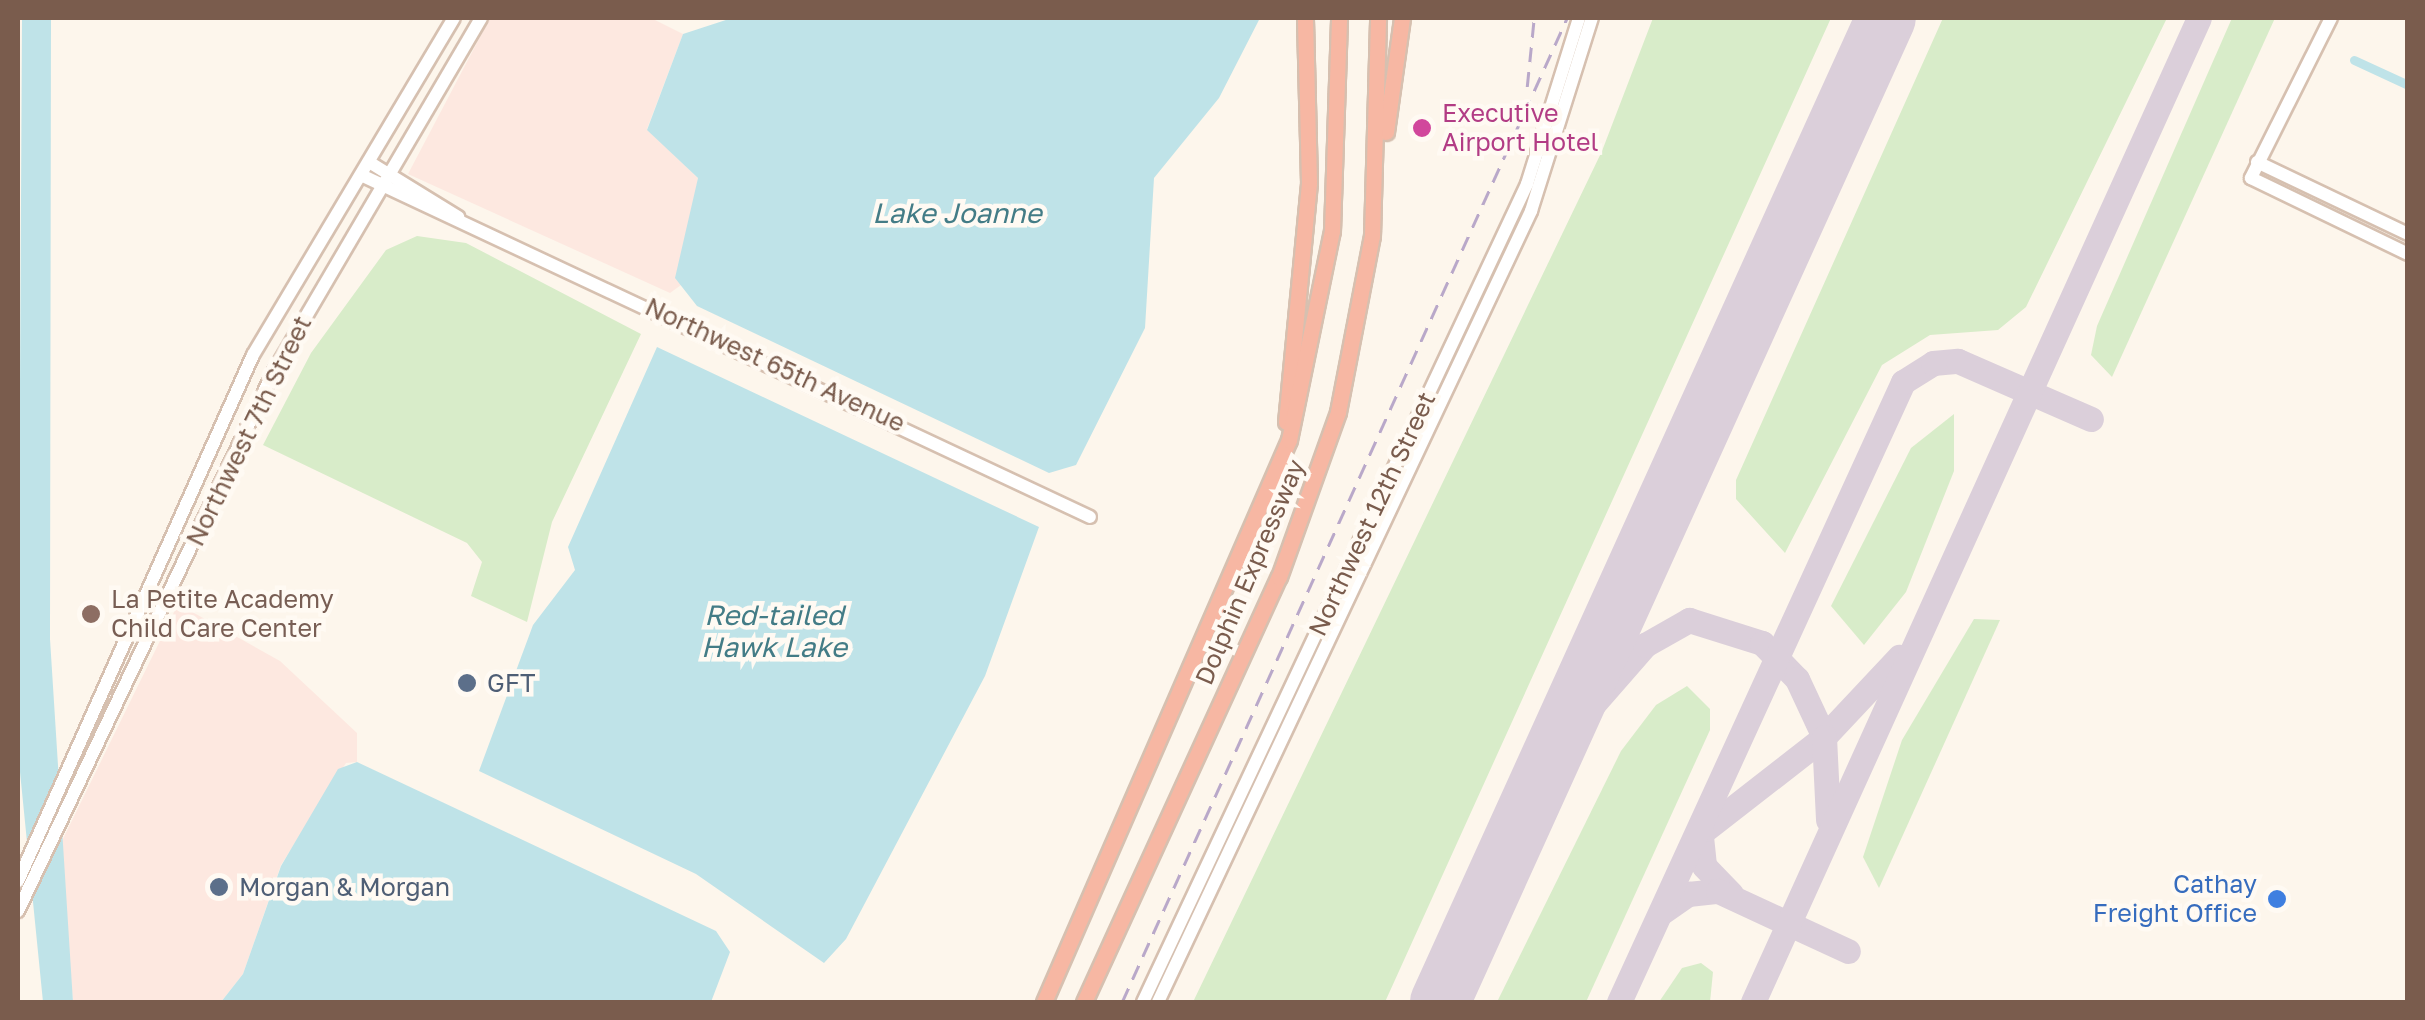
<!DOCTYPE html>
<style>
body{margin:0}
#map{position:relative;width:2425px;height:1020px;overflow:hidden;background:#fdf6ec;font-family:"Golos Text",sans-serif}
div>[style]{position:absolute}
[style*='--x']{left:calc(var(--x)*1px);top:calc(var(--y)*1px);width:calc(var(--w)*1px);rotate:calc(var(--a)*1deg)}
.commercial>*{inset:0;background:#fde8e0}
.green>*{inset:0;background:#d8ecc9}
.water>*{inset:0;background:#bfe3e8}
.canal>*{height:9px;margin:-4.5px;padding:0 4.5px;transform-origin:4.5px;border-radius:4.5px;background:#bfe3e8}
.taxiway>*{height:25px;margin:-12.5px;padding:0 12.5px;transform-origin:12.5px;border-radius:12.5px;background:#dbcfda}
.runway>*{height:60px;margin:-30px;padding:0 30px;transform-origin:30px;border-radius:30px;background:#dbcfda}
.roads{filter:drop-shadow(2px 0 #d6c0b0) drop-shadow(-2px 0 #d6c0b0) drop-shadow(0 2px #d6c0b0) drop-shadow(0 -2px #d6c0b0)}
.secondary>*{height:12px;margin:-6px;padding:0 6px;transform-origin:6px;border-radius:6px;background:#fff}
.highway>*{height:15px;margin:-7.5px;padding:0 7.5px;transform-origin:7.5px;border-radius:7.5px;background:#f7b7a3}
.rail>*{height:2.5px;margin-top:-1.25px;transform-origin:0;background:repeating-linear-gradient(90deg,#b9a8c9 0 15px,transparent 0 25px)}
.dots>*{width:28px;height:28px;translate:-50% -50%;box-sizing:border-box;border:5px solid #fffaf3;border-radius:50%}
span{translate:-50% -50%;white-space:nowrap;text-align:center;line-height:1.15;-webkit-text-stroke:9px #fffaf3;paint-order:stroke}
.hotel-label{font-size:25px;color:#b23c85}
.left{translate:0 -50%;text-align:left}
.street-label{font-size:25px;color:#7a5c4d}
.education-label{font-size:25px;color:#785e54}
.service-label{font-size:25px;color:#4e5e75}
.shop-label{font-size:25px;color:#366cbe}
.right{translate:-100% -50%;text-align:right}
.water-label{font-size:28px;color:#437c86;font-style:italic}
.frame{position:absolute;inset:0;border:20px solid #7a5c4d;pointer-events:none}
</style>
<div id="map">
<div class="commercial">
<i style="clip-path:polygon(490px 18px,651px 18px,683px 34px,647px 129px,698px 178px,681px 285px,670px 293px,408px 174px)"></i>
<i style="clip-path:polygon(178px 604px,280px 661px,357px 733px,357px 762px,346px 763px,281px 865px,243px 974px,221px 1002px,73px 1002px,59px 847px)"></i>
</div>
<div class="green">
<i style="clip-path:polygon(1653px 18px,1831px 18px,1385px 1002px,1193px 1002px,1602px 151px)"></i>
<i style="clip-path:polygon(1943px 18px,2167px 18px,2026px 307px,1998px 330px,1930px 335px,1882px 365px,1785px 553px,1736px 499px,1736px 480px)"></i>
<i style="clip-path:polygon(2232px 18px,2275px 18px,2112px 377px,2091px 355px,2097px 326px)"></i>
<i style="clip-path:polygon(417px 236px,466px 243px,641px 334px,552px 522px,527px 622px,471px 596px,482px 562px,467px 543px,263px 445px,311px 353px,386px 250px)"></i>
<i style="clip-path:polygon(1954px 414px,1954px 471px,1906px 592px,1864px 645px,1831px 606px,1911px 448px)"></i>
<i style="clip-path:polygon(1974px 619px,2000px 620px,1879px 888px,1863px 857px,1902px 740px)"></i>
<i style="clip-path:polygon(1687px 686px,1710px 709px,1710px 730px,1586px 1002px,1497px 1002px,1621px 751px,1656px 705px)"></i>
<i style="clip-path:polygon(1701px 963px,1713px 972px,1710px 1002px,1659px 1002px,1682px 968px)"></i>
</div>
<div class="water">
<i style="clip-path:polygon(22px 18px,51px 18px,50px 639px,73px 1002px,43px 1002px,18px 752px)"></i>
<i style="clip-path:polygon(732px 18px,1260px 18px,1219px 98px,1154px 178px,1145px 328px,1076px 465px,1049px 473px,697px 306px,675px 278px,698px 178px,647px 130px,683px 34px)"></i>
<i style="clip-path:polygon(657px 347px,1039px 527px,985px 676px,846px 939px,824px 963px,696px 874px,479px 771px,533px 625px,575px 570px,568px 547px)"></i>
<i style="clip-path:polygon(357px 762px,716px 931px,730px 952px,711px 1002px,221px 1002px,243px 974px,281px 866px,338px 769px)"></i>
</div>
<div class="canal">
<i style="--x:2354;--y:60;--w:60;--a:24.8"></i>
</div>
<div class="taxiway">
<i style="--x:1700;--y:827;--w:39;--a:84"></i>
<i style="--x:1704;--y:866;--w:39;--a:46"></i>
<i style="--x:1706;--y:829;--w:150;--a:-37.9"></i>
<i style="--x:1824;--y:737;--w:110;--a:-46.8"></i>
<i style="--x:1491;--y:891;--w:208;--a:-61.6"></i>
<i style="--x:1590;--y:708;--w:84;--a:-48.9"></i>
<i style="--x:1645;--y:645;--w:51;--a:-29.6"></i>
<i style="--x:1689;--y:620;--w:77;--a:17.5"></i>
<i style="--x:1762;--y:643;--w:50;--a:45.8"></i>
<i style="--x:1797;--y:679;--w:64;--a:65"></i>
<i style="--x:1824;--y:737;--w:83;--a:87.2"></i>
<i style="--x:1662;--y:912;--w:32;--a:-35"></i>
<i style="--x:1688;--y:894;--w:30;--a:-6"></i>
<i style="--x:1718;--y:891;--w:143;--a:24.8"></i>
<i style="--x:1619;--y:1002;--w:682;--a:-65.39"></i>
<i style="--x:1903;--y:382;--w:36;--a:-32"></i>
<i style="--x:1933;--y:363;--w:25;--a:-5"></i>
<i style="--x:1958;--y:361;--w:145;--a:23.6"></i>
<i style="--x:1753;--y:1002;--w:1080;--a:-65.62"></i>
</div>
<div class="runway">
<i style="--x:1440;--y:1002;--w:1080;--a:-65.62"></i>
</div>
<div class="roads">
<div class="secondary">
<i style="--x:2331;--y:18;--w:179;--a:116.6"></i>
<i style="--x:2251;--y:178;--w:174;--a:25.8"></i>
<i style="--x:369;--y:162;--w:105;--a:31.7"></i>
<i style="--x:2257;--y:162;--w:167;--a:25.5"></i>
<i style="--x:361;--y:175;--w:805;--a:25.13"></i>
<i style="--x:18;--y:881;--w:576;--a:-65.93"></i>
<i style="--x:253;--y:355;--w:392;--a:-59.2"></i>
<i style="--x:18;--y:911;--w:598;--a:-64.64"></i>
<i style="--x:274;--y:371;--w:409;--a:-59.6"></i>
<i style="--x:1143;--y:1002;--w:904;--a:-64.85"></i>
<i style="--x:1527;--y:184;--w:174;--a:-72.6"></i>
<i style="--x:1158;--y:1002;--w:875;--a:-64.75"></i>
<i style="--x:1531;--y:211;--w:202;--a:-72.5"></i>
</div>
<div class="highway">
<i style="--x:1386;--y:132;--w:115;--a:-82"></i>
<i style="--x:1286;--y:422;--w:240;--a:-84.5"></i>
<i style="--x:1309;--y:183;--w:165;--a:-91.4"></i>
<i style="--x:1044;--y:1002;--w:613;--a:-66.45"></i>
<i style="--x:1289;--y:440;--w:213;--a:-78.4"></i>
<i style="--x:1332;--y:231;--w:213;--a:-88.1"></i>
<i style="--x:1084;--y:1002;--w:468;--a:-65.4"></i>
<i style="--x:1279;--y:577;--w:175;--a:-70.3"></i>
<i style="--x:1338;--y:412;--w:179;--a:-79.1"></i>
<i style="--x:1372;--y:236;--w:218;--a:-88.4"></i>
</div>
</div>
<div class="rail">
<i style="--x:1527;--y:87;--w:69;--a:-84.2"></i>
<i style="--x:1122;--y:1002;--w:1080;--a:-65.67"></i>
</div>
<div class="dots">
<i style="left:1422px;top:128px;background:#d1479c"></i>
<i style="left:91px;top:614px;background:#8d6e63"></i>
<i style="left:467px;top:683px;background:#5c6f8a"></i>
<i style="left:219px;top:887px;background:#5c6f8a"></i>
<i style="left:2277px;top:899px;background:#3f7fe0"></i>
</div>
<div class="hotel-label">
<span class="left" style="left:1442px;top:128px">Executive<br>Airport Hotel</span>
</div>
<div class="street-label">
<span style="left:775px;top:365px;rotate:25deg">Northwest 65th Avenue</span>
<span style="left:249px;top:431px;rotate:-64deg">Northwest 7th Street</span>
<span style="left:1372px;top:514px;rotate:-65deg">Northwest 12th Street</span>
<span style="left:1250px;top:572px;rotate:-67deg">Dolphin Expressway</span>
</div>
<div class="education-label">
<span class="left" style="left:111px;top:614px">La Petite Academy<br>Child Care Center</span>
</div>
<div class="service-label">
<span class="left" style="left:487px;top:683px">GFT</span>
<span class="left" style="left:239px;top:887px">Morgan &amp; Morgan</span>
</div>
<div class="shop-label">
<span class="right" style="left:2257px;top:899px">Cathay<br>Freight Office</span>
</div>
<div class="water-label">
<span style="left:957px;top:213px">Lake Joanne</span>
<span style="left:774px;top:631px">Red-tailed<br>Hawk Lake</span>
</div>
<div class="frame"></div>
</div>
